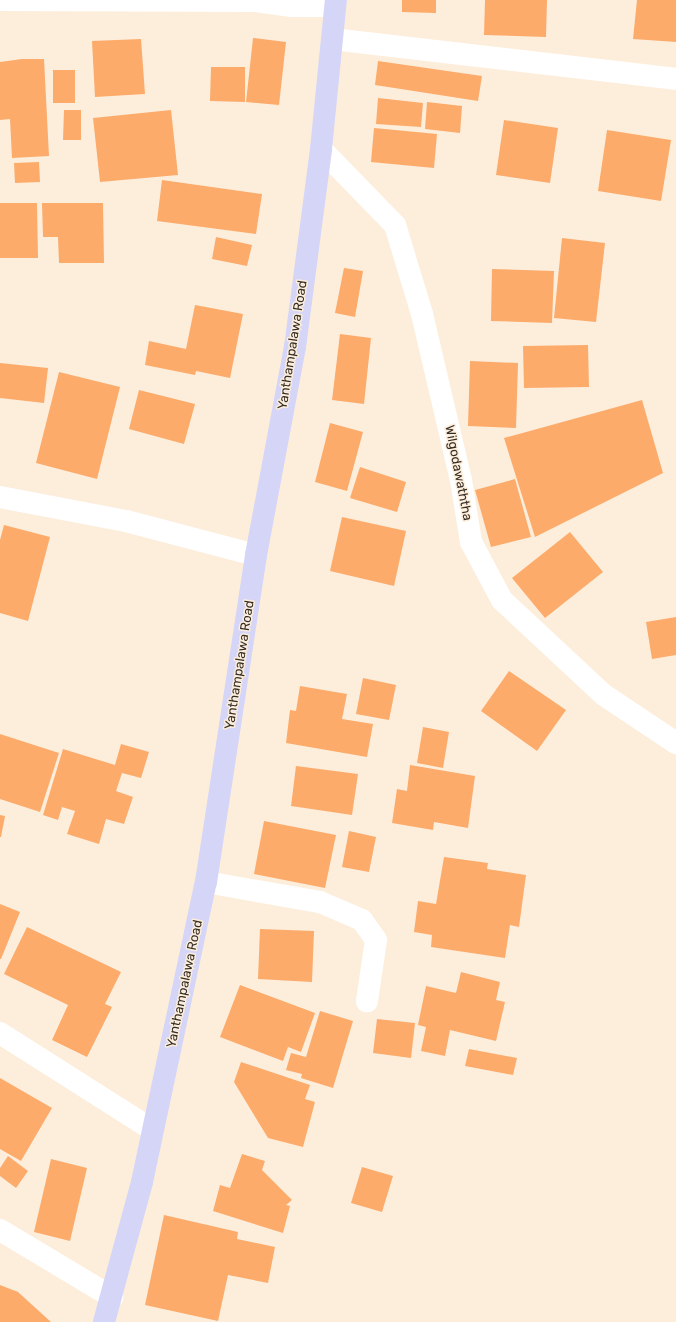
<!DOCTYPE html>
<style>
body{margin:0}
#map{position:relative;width:676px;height:1322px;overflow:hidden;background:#fdeedc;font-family:Rubik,sans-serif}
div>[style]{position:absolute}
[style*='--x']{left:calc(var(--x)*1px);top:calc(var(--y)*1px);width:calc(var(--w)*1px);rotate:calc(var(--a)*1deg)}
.building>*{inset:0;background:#fcab6b}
.street>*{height:22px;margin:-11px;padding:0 11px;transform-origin:11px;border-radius:11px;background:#fff}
.primary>*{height:22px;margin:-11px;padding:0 11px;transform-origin:11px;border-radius:11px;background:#d5d5f8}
span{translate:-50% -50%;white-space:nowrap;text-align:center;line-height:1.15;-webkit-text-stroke:3px #fdeedc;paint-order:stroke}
.street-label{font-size:13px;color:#342d24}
</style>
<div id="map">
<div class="building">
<i style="clip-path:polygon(402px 0,436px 0,436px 13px,402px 12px)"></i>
<i style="clip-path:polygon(485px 0,547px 0,546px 37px,484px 35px)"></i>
<i style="clip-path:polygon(637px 0,676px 0,676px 42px,633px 39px)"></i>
<i style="clip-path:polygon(253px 38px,286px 42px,279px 105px,246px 102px)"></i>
<i style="clip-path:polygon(141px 39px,145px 94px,95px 97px,92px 41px)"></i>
<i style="clip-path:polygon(22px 59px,44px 59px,49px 156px,12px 158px,10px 119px,0 120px,0 62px)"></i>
<i style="clip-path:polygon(378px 61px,482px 76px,478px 101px,375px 85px)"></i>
<i style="clip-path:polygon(211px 67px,245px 67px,245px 102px,210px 101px)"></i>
<i style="clip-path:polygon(53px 70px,75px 70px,75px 103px,53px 103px)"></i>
<i style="clip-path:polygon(378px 98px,423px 103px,421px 127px,376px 124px)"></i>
<i style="clip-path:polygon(427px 102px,462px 106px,460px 133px,425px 129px)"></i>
<i style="clip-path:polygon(64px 110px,81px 110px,81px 140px,63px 140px)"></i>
<i style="clip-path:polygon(171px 110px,178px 175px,100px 182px,93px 118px)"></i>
<i style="clip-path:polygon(504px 120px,558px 128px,550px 183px,496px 175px)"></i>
<i style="clip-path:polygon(374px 128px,437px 134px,434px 168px,371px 162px)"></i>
<i style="clip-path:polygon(607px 130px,671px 140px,661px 201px,598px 191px)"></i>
<i style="clip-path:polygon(39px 162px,40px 182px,15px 183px,14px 163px)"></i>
<i style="clip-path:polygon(162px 180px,262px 194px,256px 234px,157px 221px)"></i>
<i style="clip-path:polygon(0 203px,37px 203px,38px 258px,0 258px)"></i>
<i style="clip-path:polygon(42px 203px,103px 203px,104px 263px,59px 263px,58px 237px,43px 237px)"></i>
<i style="clip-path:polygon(216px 237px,252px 245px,247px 266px,212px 259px)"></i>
<i style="clip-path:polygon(562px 238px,605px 243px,596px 322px,554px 318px)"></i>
<i style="clip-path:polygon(344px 268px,363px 271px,355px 317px,335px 313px)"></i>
<i style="clip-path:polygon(492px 269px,554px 271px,552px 323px,491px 321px)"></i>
<i style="clip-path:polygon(195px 305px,243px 314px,230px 378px,196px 371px,195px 375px,145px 365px,149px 341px,186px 349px)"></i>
<i style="clip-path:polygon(340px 334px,371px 338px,364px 404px,332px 400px)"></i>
<i style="clip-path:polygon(588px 345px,589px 387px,524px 388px,523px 346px)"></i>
<i style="clip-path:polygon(470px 361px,518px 363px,516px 428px,468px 426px)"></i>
<i style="clip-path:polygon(0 363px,48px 368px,44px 403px,0 398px)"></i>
<i style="clip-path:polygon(59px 372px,120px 387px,97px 479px,36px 463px)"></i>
<i style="clip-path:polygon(139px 390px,195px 404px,184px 444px,129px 429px)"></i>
<i style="clip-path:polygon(642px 400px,663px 473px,535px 537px,504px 438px)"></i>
<i style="clip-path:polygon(330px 423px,363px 432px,347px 491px,315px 482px)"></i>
<i style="clip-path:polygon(360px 467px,406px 482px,397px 512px,350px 498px)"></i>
<i style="clip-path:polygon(515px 479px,531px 537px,491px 547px,475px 490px)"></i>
<i style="clip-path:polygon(342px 517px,406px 531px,394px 586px,330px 571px)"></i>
<i style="clip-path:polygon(4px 525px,50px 537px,28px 621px,0 613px,0 540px)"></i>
<i style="clip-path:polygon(570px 532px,603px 572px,545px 618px,512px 578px)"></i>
<i style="clip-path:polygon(676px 617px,676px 655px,652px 659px,646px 622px)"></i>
<i style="clip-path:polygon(509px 671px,566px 710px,537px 751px,481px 711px)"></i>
<i style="clip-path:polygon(363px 678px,396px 685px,389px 720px,356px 714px)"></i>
<i style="clip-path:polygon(300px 686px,347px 694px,342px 719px,373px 724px,367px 757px,286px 743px,290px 710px,296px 711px)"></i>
<i style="clip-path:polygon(423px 727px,449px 732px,443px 768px,417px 763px)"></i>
<i style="clip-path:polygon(0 734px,59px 753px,40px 812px,0 799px)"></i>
<i style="clip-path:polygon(121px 744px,149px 752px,141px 778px,122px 773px,116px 791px,133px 797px,124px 824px,106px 819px,99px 844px,67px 834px,75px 811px,62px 807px,58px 820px,43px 815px,63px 749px,115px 765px)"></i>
<i style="clip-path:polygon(410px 765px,475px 776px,468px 828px,434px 822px,433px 830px,392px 823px,397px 789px,407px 791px)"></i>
<i style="clip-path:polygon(296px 766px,358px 774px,352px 815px,291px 806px)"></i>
<i style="clip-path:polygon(0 815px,5px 816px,1px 837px,0 837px)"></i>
<i style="clip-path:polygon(264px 821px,336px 835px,325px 888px,254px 874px)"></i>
<i style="clip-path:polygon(349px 831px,376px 837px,369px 872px,342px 867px)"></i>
<i style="clip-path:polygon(444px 857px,488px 863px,487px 869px,526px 875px,519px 927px,510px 925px,505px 958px,431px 947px,432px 935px,414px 932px,418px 901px,436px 904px)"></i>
<i style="clip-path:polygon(0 904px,20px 912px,1px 959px,0 959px)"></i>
<i style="clip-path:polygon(27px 927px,121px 972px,105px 1004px,112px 1007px,87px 1057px,52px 1040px,68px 1005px,4px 974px)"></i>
<i style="clip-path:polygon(260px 929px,314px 931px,312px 982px,258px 979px)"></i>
<i style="clip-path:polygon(461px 972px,500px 982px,496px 1000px,505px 1002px,496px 1041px,450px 1030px,445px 1056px,421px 1051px,426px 1027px,418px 1025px,426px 986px,456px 993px)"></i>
<i style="clip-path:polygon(240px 985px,315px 1013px,301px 1052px,288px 1047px,283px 1061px,220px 1037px)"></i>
<i style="clip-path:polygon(320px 1011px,353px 1021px,333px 1088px,301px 1078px,302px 1074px,286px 1070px,291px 1053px,306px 1057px)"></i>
<i style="clip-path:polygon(377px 1019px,415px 1023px,411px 1058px,373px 1053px)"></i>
<i style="clip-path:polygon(469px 1049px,517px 1058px,513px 1075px,465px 1066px)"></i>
<i style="clip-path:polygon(241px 1062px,310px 1085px,305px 1099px,315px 1102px,303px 1147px,268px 1138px,234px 1082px)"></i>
<i style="clip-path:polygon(0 1078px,52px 1108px,21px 1161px,0 1149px)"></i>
<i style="clip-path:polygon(242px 1154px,265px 1161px,262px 1170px,292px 1200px,286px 1205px,290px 1206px,283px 1233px,213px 1211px,220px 1185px,230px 1188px)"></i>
<i style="clip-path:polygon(8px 1156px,28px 1171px,16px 1188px,0 1176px,0 1168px)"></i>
<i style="clip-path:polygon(51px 1159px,87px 1168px,70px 1241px,34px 1232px)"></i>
<i style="clip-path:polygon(362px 1167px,393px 1176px,382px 1212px,351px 1203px)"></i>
<i style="clip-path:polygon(164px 1215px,238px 1232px,237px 1239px,275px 1247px,268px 1283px,228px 1275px,218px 1321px,145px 1305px)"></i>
<i style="clip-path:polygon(0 1285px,18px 1292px,51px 1322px,0 1322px)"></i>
</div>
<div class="street">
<i style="--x:0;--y:0;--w:256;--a:0.2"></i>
<i style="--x:256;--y:1;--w:36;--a:8"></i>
<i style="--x:292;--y:6;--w:43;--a:0"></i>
<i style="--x:332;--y:39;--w:346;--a:6.6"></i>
<i style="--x:321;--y:149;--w:106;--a:45.8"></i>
<i style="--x:395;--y:225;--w:93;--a:73.1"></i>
<i style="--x:422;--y:314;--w:171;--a:76.8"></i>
<i style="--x:461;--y:480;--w:63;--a:80.8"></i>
<i style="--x:471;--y:542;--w:66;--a:61.9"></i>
<i style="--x:502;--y:600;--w:139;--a:43"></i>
<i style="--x:604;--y:695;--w:87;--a:33.7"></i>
<i style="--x:0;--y:497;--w:128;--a:10.8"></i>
<i style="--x:126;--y:521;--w:134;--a:14.7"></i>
<i style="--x:206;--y:882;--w:116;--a:10"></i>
<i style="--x:320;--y:902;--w:46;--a:23.2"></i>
<i style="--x:362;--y:920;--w:24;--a:55"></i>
<i style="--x:376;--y:940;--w:62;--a:98.4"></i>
<i style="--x:0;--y:1033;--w:181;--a:32.4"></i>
<i style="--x:0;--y:1230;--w:131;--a:30.9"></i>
</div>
<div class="primary">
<i style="--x:104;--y:1322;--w:145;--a:-74.8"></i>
<i style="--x:142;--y:1182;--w:307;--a:-78"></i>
<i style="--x:206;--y:882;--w:331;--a:-81.3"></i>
<i style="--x:256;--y:555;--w:212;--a:-79.4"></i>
<i style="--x:295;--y:347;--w:200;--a:-82.5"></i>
<i style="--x:321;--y:149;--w:150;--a:-84.3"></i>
</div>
<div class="street-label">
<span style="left:293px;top:345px;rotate:-81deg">Yanthampalawa Road</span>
<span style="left:458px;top:473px;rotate:79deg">Wilgodawaththa</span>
<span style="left:240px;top:665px;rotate:-81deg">Yanthampalawa Road</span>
<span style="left:185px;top:984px;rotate:-78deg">Yanthampalawa Road</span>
</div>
</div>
